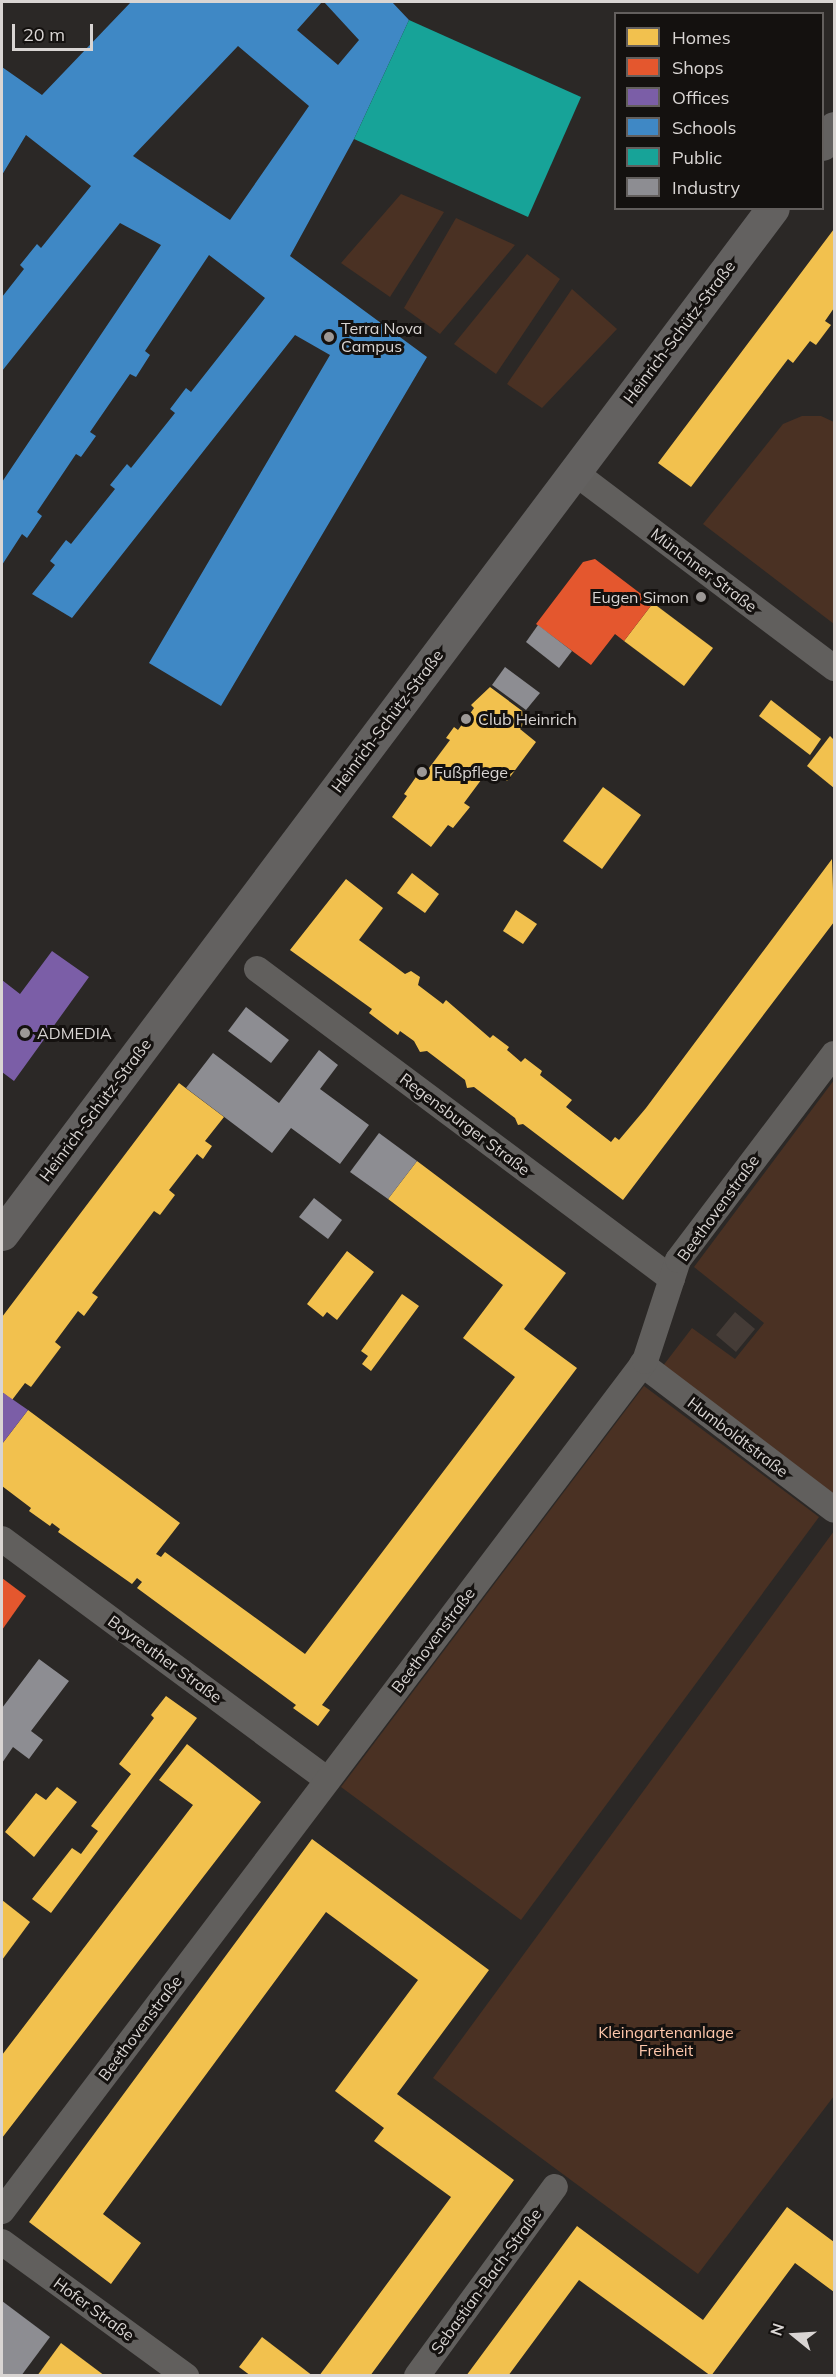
<!DOCTYPE html>
<meta charset="utf-8">
<style>
body{margin:0}
#map{position:relative;width:836px;height:2377px;overflow:hidden;background:#2b2826;font-family:Mulish,sans-serif}
div>[style]{position:absolute}
[style*='--x']{left:calc(var(--x)*1px);top:calc(var(--y)*1px);width:calc(var(--w)*1px);rotate:calc(var(--a)*1deg)}
.green>*{inset:0;background:#4a3123}
.homes>*{inset:0;background:#f2c14e}
.shops>*{inset:0;background:#e4572e}
.offices>*{inset:0;background:#7b5ea7}
.schools>*{inset:0;background:#3f88c5}
.public>*{inset:0;background:#17a398}
.industry>*{inset:0;background:#8d8d92}
.building>*{inset:0;background:#453c37}
.minor>*{height:26px;margin:-13px;padding:0 13px;transform-origin:13px;border-radius:13px;background:#615f5d}
.secondary>*{height:33px;margin:-16.5px;padding:0 16.5px;transform-origin:16.5px;border-radius:16.5px;background:#636160}
.dots>*{width:16px;height:16px;translate:-50% -50%;box-sizing:border-box;border:3px solid #14110f;border-radius:50%}
span{translate:-50% -50%;white-space:nowrap;text-align:center;line-height:1.15;-webkit-text-stroke:6px #14110f;paint-order:stroke}
.poi-label{font-size:16px;color:#d9d5d3}
.left{translate:0 -50%;text-align:left}
.right{translate:-100% -50%;text-align:right}
.street-label{font-size:16px;color:#d9d5d3}
.park-label{font-size:16px;color:#fec7ab}
.frame{position:absolute;inset:0;border:3px solid #d9d5d3;pointer-events:none}
.legend{position:absolute;left:614px;top:12px;width:210px;height:198px;box-sizing:border-box;background:#14110f;border:2px solid #635f5d;margin:0;padding:8px 10px;list-style:none;font-size:18px;color:#d9d5d3}
.legend li{display:flex;align-items:center;gap:12px;height:30px}
.legend b{width:30px;border:2px solid #635f5d}
.north{position:absolute;left:764px;top:2305px;width:60px;height:60px;-webkit-text-stroke:4px #14110f;paint-order:stroke;rotate:288deg;font-size:16px;font-weight:700;line-height:24px;text-align:center;color:#d9d5d3}
.north::after{content:'';display:block;margin:auto;width:21px;height:27px;background:#d9d5d3;clip-path:polygon(50% 0,100% 100%,50% 72%,0 100%)}
.scale{position:absolute;left:12px;top:24px;width:81px;height:27px;box-sizing:border-box;border:3px solid #d9d5d3;border-top:0;padding-left:8px;font-size:18px;line-height:21px;white-space:nowrap;color:#d9d5d3;-webkit-text-stroke:4px #14110f;paint-order:stroke}
</style>
<div id="map">
<div class="green">
<i style="clip-path:polygon(401px 194px,444px 212px,390px 297px,341px 263px)"></i>
<i style="clip-path:polygon(456px 218px,515px 245px,440px 334px,404px 308px)"></i>
<i style="clip-path:polygon(527px 254px,560px 279px,496px 374px,454px 344px)"></i>
<i style="clip-path:polygon(572px 289px,617px 329px,542px 408px,507px 384px)"></i>
<i style="clip-path:polygon(802px 416px,821px 416px,834px 422px,834px 624px,703px 524px,783px 424px)"></i>
<i style="clip-path:polygon(834px 1080px,834px 1502px,659px 1371px,692px 1328px,735px 1359px,764px 1323px,694px 1267px)"></i>
<i style="clip-path:polygon(644px 1386px,819px 1517px,521px 1920px,341px 1787px)"></i>
<i style="clip-path:polygon(834px 1531px,834px 2096px,698px 2274px,433px 2078px)"></i>
</div>
<div class="homes">
<i style="clip-path:polygon(834px 229px,834px 308px,825px 321px,831px 325px,816px 345px,810px 341px,793px 363px,788px 359px,691px 487px,658px 463px)"></i>
<i style="clip-path:polygon(653px 603px,713px 648px,684px 686px,624px 641px)"></i>
<i style="clip-path:polygon(490px 687px,529px 716px,520px 729px,536px 742px,507px 781px,490px 768px,464px 803px,470px 807px,453px 828px,448px 825px,431px 847px,392px 817px,407px 796px,404px 794px,416px 777px,420px 780px,450px 740px,446px 738px,454px 727px,458px 730px,474px 708px,471px 705px)"></i>
<i style="clip-path:polygon(771px 700px,821px 739px,810px 755px,759px 716px)"></i>
<i style="clip-path:polygon(830px 736px,834px 740px,834px 788px,807px 766px)"></i>
<i style="clip-path:polygon(603px 787px,641px 815px,602px 869px,563px 841px)"></i>
<i style="clip-path:polygon(832px 859px,834px 922px,623px 1200px,523px 1124px,518px 1125px,515px 1118px,474px 1087px,467px 1088px,465px 1080px,427px 1051px,420px 1052px,414px 1041px,400px 1031px,398px 1035px,369px 1013px,372px 1009px,290px 950px,346px 879px,383px 908px,359px 940px,405px 974px,411px 971px,420px 977px,418px 985px,443px 1004px,446px 1000px,490px 1038px,493px 1035px,509px 1047px,507px 1050px,521px 1062px,525px 1058px,542px 1071px,540px 1075px,572px 1100px,566px 1107px,611px 1142px,615px 1137px,619px 1140px,646px 1108px)"></i>
<i style="clip-path:polygon(412px 873px,439px 894px,425px 913px,397px 893px)"></i>
<i style="clip-path:polygon(516px 910px,537px 924px,523px 944px,503px 931px)"></i>
<i style="clip-path:polygon(179px 1083px,224px 1117px,205px 1141px,212px 1146px,203px 1159px,197px 1154px,169px 1190px,175px 1195px,160px 1215px,154px 1211px,92px 1293px,98px 1297px,84px 1316px,78px 1311px,55px 1342px,61px 1347px,31px 1387px,25px 1383px,12px 1400px,2px 1392px,2px 1317px)"></i>
<i style="clip-path:polygon(417px 1161px,566px 1273px,524px 1329px,577px 1368px,322px 1705px,330px 1710px,318px 1726px,293px 1708px,296px 1705px,137px 1588px,142px 1582px,137px 1578px,132px 1584px,58px 1532px,60px 1529px,52px 1523px,50px 1526px,29px 1511px,31px 1508px,2px 1486px,2px 1444px,28px 1410px,180px 1523px,156px 1554px,161px 1557px,165px 1552px,305px 1654px,515px 1377px,463px 1338px,503px 1285px,388px 1199px)"></i>
<i style="clip-path:polygon(347px 1251px,374px 1272px,337px 1320px,327px 1312px,323px 1317px,307px 1304px)"></i>
<i style="clip-path:polygon(402px 1294px,419px 1306px,371px 1371px,362px 1364px,368px 1356px,361px 1351px)"></i>
<i style="clip-path:polygon(166px 1696px,197px 1718px,51px 1913px,32px 1899px,72px 1848px,81px 1854px,98px 1831px,91px 1826px,131px 1774px,119px 1764px,154px 1718px,151px 1715px)"></i>
<i style="clip-path:polygon(187px 1744px,261px 1802px,2px 2138px,2px 2055px,193px 1805px,159px 1780px)"></i>
<i style="clip-path:polygon(57px 1787px,77px 1802px,34px 1857px,5px 1832px,36px 1793px,46px 1800px)"></i>
<i style="clip-path:polygon(312px 1839px,489px 1970px,397px 2094px,514px 2180px,370px 2376px,319px 2376px,451px 2197px,374px 2141px,384px 2128px,335px 2091px,418px 1980px,326px 1912px,103px 2214px,141px 2243px,111px 2284px,29px 2222px)"></i>
<i style="clip-path:polygon(2px 1900px,30px 1922px,2px 1960px)"></i>
<i style="clip-path:polygon(787px 2207px,834px 2242px,834px 2292px,795px 2263px,711px 2376px,579px 2280px,508px 2376px,466px 2376px,577px 2226px,703px 2320px)"></i>
<i style="clip-path:polygon(262px 2337px,313px 2376px,251px 2376px,239px 2367px)"></i>
<i style="clip-path:polygon(61px 2343px,105px 2376px,37px 2376px)"></i>
</div>
<div class="shops">
<i style="clip-path:polygon(595px 559px,653px 603px,624px 641px,615px 634px,591px 665px,536px 624px,583px 562px)"></i>
<i style="clip-path:polygon(2px 1578px,26px 1596px,2px 1630px)"></i>
</div>
<div class="offices">
<i style="clip-path:polygon(52px 951px,89px 977px,14px 1081px,2px 1072px,2px 980px,20px 994px)"></i>
<i style="clip-path:polygon(2px 1392px,28px 1410px,2px 1444px)"></i>
</div>
<div class="schools">
<i style="clip-path:polygon(evenodd,131px 2px,322px 2px,297px 30px,338px 65px,359px 40px,324px 2px,392px 2px,409px 20px,354px 139px,290px 256px,427px 357px,221px 706px,149px 663px,330px 355px,295px 335px,72px 618px,32px 594px,55px 565px,50px 561px,66px 540px,71px 544px,115px 489px,110px 485px,127px 464px,131px 468px,175px 413px,170px 409px,186px 388px,191px 392px,265px 298px,209px 255px,145px 351px,150px 355px,136px 377px,130px 374px,90px 432px,96px 436px,81px 457px,76px 454px,37px 512px,42px 516px,27px 538px,22px 534px,2px 565px,2px 482px,161px 245px,120px 223px,2px 371px,2px 297px,24px 269px,20px 265px,37px 244px,41px 248px,91px 186px,26px 135px,2px 175px,2px 67px,42px 95px,131px 2px,238px 46px,309px 106px,230px 220px,133px 156px,238px 46px)"></i>
</div>
<div class="public">
<i style="clip-path:polygon(409px 20px,581px 97px,528px 217px,354px 139px)"></i>
</div>
<div class="industry">
<i style="clip-path:polygon(538px 625px,572px 651px,559px 668px,526px 642px)"></i>
<i style="clip-path:polygon(505px 667px,540px 693px,526px 710px,492px 685px)"></i>
<i style="clip-path:polygon(246px 1007px,289px 1040px,271px 1063px,228px 1031px)"></i>
<i style="clip-path:polygon(319px 1050px,338px 1065px,320px 1089px,369px 1125px,340px 1164px,291px 1128px,272px 1153px,186px 1088px,213px 1053px,279px 1103px)"></i>
<i style="clip-path:polygon(379px 1133px,417px 1161px,388px 1199px,350px 1172px)"></i>
<i style="clip-path:polygon(314px 1198px,342px 1220px,328px 1239px,299px 1217px)"></i>
<i style="clip-path:polygon(39px 1659px,69px 1681px,31px 1731px,43px 1740px,29px 1759px,13px 1747px,2px 1763px,2px 1708px)"></i>
<i style="clip-path:polygon(2px 2301px,50px 2337px,21px 2376px,2px 2376px)"></i>
</div>
<div class="building">
<i style="clip-path:polygon(735px 1312px,755px 1329px,736px 1352px,716px 1335px)"></i>
</div>
<div class="minor">
<i style="--x:574;--y:472;--w:326;--a:37"></i>
<i style="--x:257;--y:969;--w:518;--a:36.76"></i>
<i style="--x:642;--y:1364;--w:241;--a:37.2"></i>
<i style="--x:2;--y:1539;--w:405;--a:36.5"></i>
<i style="--x:2;--y:2211;--w:1066;--a:-52.89"></i>
<i style="--x:645;--y:1361;--w:106;--a:-71.9"></i>
<i style="--x:678;--y:1260;--w:258;--a:-52.9"></i>
<i style="--x:2;--y:2242;--w:228;--a:36.1"></i>
<i style="--x:417;--y:2376;--w:234;--a:-53.9"></i>
</div>
<div class="secondary">
<i style="--x:822;--y:144;--w:20;--a:-53"></i>
<i style="--x:2;--y:1234;--w:1283;--a:-53.08"></i>
</div>
<div class="dots">
<i style="left:329px;top:337px;background:#9c9896"></i>
<i style="left:701px;top:597px;background:#9c9896"></i>
<i style="left:466px;top:719px;background:#9c9896"></i>
<i style="left:422px;top:772px;background:#9c9896"></i>
<i style="left:25px;top:1033px;background:#9c9896"></i>
</div>
<div class="poi-label">
<span class="left" style="left:341px;top:337px">Terra Nova<br>Campus</span>
<span class="right" style="left:689px;top:597px">Eugen Simon</span>
<span class="left" style="left:478px;top:719px">Club Heinrich</span>
<span class="left" style="left:434px;top:772px">Fußpflege</span>
<span class="left" style="left:37px;top:1033px">ADMEDIA</span>
</div>
<div class="street-label">
<span style="left:679px;top:332px;rotate:-53deg">Heinrich-Schütz-Straße</span>
<span style="left:704px;top:570px;rotate:37deg">Münchner Straße</span>
<span style="left:387px;top:721px;rotate:-53deg">Heinrich-Schütz-Straße</span>
<span style="left:95px;top:1110px;rotate:-53deg">Heinrich-Schütz-Straße</span>
<span style="left:465px;top:1124px;rotate:37deg">Regensburger Straße</span>
<span style="left:718px;top:1208px;rotate:-54deg">Beethovenstraße</span>
<span style="left:738px;top:1437px;rotate:37deg">Humboldtstraße</span>
<span style="left:433px;top:1640px;rotate:-53deg">Beethovenstraße</span>
<span style="left:165px;top:1659px;rotate:36deg">Bayreuther Straße</span>
<span style="left:140px;top:2028px;rotate:-53deg">Beethovenstraße</span>
<span style="left:486px;top:2281px;rotate:-54deg">Sebastian-Bach-Straße</span>
<span style="left:94px;top:2309px;rotate:36deg">Hofer Straße</span>
</div>
<div class="park-label">
<span style="left:666px;top:2041px">Kleingartenanlage<br>Freiheit</span>
</div>
<div class="frame"></div>
<ul class="legend">
<li><b style="height:16px;background:#f2c14e"></b>Homes</li>
<li><b style="height:16px;background:#e4572e"></b>Shops</li>
<li><b style="height:16px;background:#7b5ea7"></b>Offices</li>
<li><b style="height:16px;background:#3f88c5"></b>Schools</li>
<li><b style="height:16px;background:#17a398"></b>Public</li>
<li><b style="height:16px;background:#8d8d92"></b>Industry</li>
</ul>
<div class="north">N</div>
<div class="scale">20 m</div>
</div>
